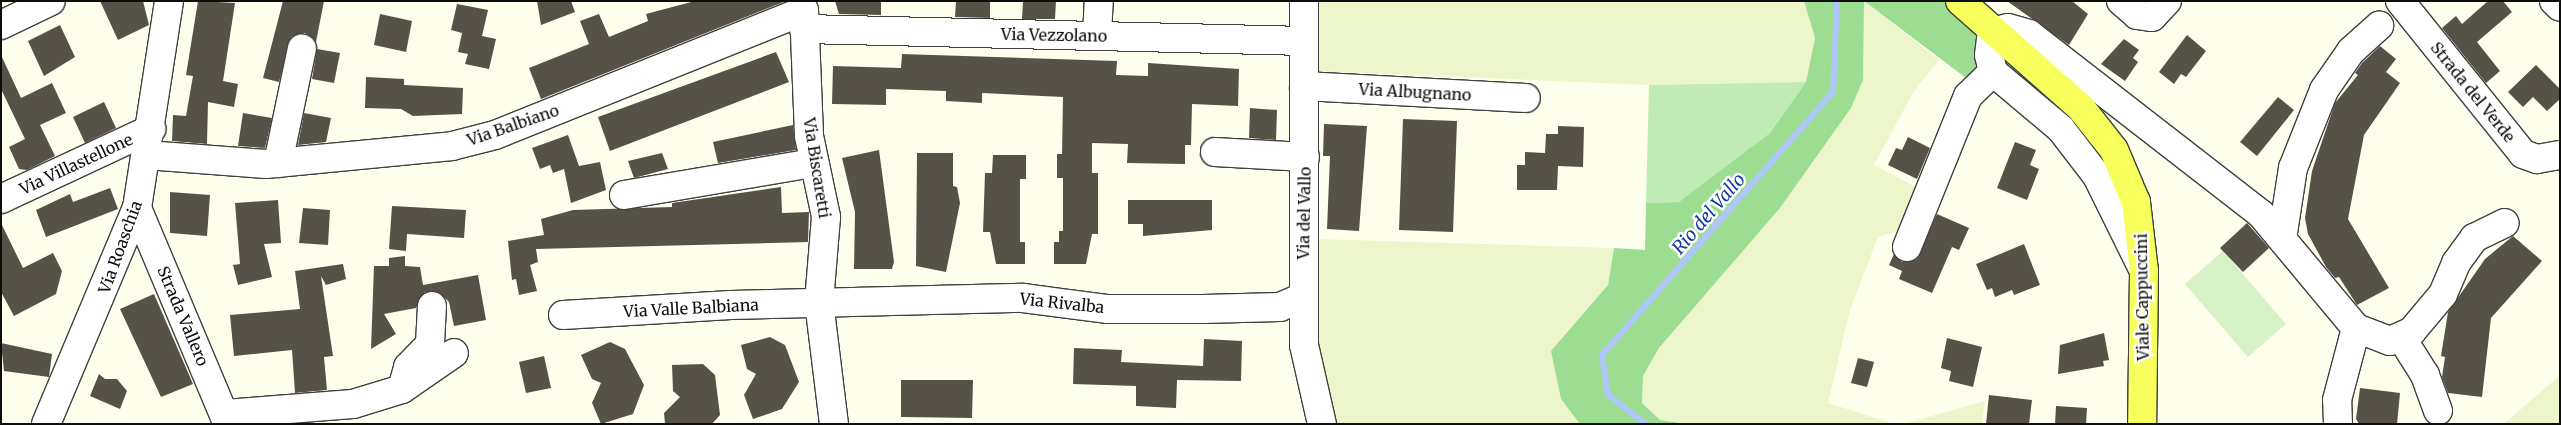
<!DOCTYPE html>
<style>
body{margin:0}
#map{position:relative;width:2561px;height:425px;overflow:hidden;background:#fdffec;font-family:Merriweather,serif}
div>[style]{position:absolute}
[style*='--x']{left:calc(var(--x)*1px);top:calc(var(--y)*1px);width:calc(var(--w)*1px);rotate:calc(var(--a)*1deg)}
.farmland>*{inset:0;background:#edf6cb}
.green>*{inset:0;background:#c0ebb4}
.forest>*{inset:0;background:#9ddd92}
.pitch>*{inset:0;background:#d6f2c6}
.stream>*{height:5.5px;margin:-2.75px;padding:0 2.75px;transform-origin:2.75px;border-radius:2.75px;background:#aec6f9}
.building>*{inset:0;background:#565248}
.roads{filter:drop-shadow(1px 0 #404040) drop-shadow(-1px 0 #404040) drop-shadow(0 1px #404040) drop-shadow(0 -1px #404040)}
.minor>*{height:28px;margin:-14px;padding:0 14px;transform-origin:14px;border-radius:14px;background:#fff}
.major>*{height:28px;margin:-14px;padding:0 14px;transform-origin:14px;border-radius:14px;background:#f6ff5c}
span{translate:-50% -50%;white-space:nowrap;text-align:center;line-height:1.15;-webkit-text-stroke:5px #fff;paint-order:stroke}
.street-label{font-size:16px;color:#0d0d0d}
.water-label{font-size:18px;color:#1037a4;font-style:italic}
.frame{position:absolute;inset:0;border:2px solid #0d0d0d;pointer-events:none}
</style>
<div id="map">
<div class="farmland">
<i style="clip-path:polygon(1317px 1px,1804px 1px,1815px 38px,1806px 82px,1649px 85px,1315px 71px)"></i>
<i style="clip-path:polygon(1864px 1px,1939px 60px,1914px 91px,1874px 165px,1922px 190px,1901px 230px,1878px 237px,1850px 310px,1828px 403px,1895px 424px,1686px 424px,1660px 420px,1642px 403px,1643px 376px,1659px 348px,1780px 208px,1851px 108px)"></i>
<i style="clip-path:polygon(1317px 239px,1614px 248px,1608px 284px,1590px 309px,1561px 399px,1580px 424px,1333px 424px,1314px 358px)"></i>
<i style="clip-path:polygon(2560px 375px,2560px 424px,2504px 424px)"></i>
<i style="clip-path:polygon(1985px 401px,1982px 424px,1903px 424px)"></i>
</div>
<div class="green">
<i style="clip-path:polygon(1806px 82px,1770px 133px,1712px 179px,1679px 202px,1646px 203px,1649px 85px)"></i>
</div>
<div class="forest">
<i style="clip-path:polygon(1804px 1px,1944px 1px,1980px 33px,1985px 68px,1970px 81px,1864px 1px,1863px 80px,1851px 108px,1780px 208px,1659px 348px,1643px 376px,1642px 403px,1660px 420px,1686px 424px,1580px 424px,1561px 399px,1551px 351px,1608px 285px,1614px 248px,1645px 250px,1646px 203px,1679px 202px,1770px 133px,1806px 82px,1815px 38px)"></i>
</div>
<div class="pitch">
<i style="clip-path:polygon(2223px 251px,2286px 324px,2248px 357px,2185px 284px)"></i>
</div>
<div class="stream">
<i style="--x:1645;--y:424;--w:47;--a:-141.9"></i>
<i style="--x:1608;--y:395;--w:40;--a:-98.5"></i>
<i style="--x:1602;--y:355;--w:350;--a:-48.7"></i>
<i style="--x:1833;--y:92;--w:91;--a:-87.5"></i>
</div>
<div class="building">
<i style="clip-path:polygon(100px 1px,143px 1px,149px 25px,118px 40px)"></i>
<i style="clip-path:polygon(198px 1px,235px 3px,223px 81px,238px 84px,234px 107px,208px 102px,207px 144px,172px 141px,173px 115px,186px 116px,193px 76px,186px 75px)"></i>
<i style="clip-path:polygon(283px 1px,324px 1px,316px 42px,305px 33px,291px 37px,279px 82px,263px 78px)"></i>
<i style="clip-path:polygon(537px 1px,571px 1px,575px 12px,541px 25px)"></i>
<i style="clip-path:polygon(695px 1px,786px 1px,541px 99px,529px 68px,589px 44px,580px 21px,599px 14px,609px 37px,648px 21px,646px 14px)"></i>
<i style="clip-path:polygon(835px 1px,881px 1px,881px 15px,839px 14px)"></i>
<i style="clip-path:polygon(956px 1px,990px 1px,990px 18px,955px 17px)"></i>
<i style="clip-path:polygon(1023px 1px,1056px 1px,1055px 19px,1022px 19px)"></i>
<i style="clip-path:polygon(2007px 1px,2072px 1px,2088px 14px,2069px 45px)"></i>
<i style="clip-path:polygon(2488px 1px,2503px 1px,2512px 12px,2477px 42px,2500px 71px,2486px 83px,2442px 28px,2456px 16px,2462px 24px)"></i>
<i style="clip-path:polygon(457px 4px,488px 10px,482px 36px,496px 39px,489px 69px,465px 64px,468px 54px,458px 52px,462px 33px,451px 30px)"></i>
<i style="clip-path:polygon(380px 14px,412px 21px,406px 52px,374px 45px)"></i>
<i style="clip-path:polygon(60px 25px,75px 57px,44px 76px,28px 41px)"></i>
<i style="clip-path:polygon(2187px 35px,2206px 51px,2186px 77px,2181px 74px,2174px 84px,2159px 72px)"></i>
<i style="clip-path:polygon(2124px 39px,2139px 50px,2133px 58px,2138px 62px,2125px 81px,2101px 64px)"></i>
<i style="clip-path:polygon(2380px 46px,2396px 59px,2386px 72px,2400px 83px,2364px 135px,2348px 219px,2389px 288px,2357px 305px,2339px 277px,2335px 278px,2326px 267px,2308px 234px,2305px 218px,2312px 171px,2335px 103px,2358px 75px,2355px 73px,2362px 63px)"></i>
<i style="clip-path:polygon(317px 49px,340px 53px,334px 83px,312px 79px)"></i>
<i style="clip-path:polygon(776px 52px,789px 82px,610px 151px,598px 117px)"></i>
<i style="clip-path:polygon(902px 54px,1117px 61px,1116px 75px,1148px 76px,1148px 63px,1239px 69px,1238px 106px,1192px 104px,1191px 145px,1185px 145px,1185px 164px,1127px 163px,1128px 144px,1092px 143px,1092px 173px,1098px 173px,1098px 234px,1092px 234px,1086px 264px,1054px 264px,1054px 242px,1059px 242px,1059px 231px,1063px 231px,1063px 178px,1057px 178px,1057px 154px,1062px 154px,1063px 97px,982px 93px,982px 103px,946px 101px,946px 91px,886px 89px,886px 105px,832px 104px,833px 66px,901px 68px)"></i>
<i style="clip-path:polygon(1px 55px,21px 98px,52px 83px,66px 113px,40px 125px,55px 156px,27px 170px,19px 169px,9px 147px,25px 139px,1px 89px)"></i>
<i style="clip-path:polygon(2536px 65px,2560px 89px,2560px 99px,2547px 111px,2533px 97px,2523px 107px,2508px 92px)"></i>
<i style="clip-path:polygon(366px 77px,404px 79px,404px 85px,463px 88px,462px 114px,413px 116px,401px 109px,365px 108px)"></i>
<i style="clip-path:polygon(2278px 97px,2294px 110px,2257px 156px,2240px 142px)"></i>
<i style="clip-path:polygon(104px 102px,116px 128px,85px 143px,73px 117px)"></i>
<i style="clip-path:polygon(1250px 108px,1277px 110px,1276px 140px,1249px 138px)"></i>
<i style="clip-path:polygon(243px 113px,272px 118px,265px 148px,238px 146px)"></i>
<i style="clip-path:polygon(304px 113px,331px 118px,326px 142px,298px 145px)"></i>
<i style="clip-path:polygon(1403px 119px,1457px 121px,1453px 232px,1399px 230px)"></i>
<i style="clip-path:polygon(1324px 124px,1367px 126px,1359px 231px,1327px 229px,1330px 156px,1323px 156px)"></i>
<i style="clip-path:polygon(793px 125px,796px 150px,718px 163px,713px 142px)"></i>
<i style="clip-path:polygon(1558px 126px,1584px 127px,1583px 167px,1558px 166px,1557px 190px,1517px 190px,1517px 165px,1525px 165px,1525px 152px,1545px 153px,1546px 134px,1558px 134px)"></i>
<i style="clip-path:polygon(568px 135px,579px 166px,600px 162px,606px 190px,571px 203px,564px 169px,553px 173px,550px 165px,540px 169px,532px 148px)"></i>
<i style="clip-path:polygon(1908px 137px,1930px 148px,1917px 179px,1888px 165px,1896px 148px,1902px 150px)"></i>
<i style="clip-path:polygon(2015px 142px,2036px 150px,2030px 165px,2039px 169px,2027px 200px,1997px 188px)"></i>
<i style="clip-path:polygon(879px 150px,894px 262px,892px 269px,854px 269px,855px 212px,842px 158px)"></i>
<i style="clip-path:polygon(662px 153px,668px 169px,634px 178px,628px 161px)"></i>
<i style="clip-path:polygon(917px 153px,953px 153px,953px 186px,957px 187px,960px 203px,946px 272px,916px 266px)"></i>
<i style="clip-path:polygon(993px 155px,1026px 155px,1026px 179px,1020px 179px,1020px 242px,1025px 242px,1025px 264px,996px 264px,990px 232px,983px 232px,985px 173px,992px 173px)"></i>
<i style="clip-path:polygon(781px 187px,782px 213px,809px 212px,808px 242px,536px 249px,538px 262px,530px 265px,537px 291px,519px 295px,516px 279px,512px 280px,508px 241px,544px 235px,541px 219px,573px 210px,672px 207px,672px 203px)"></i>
<i style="clip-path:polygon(110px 188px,118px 209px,46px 237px,36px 210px,70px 194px,73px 202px)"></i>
<i style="clip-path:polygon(170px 192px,210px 195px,207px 236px,170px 233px)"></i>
<i style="clip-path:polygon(278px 200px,281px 243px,264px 244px,272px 277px,238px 285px,233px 265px,240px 264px,235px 203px)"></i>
<i style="clip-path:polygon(1128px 200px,1212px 200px,1212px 230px,1143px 236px,1143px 224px,1128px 224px)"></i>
<i style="clip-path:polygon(392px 206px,466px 210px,464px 238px,407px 234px,406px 251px,389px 249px)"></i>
<i style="clip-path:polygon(303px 208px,330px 210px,328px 245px,299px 243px)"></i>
<i style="clip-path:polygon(1937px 214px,1969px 228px,1959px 250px,1952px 247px,1932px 293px,1899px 279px,1902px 271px,1889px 265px,1894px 254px,1902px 262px,1917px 259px)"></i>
<i style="clip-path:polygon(1px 223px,23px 268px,53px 253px,62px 271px,56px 294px,14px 316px,1px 292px)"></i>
<i style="clip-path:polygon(2247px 223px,2269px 248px,2243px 272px,2220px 248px)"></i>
<i style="clip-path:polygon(2513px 236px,2542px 261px,2491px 318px,2482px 397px,2448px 393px,2442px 377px,2445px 357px,2441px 356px,2448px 312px,2485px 259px)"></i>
<i style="clip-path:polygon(2024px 244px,2040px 285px,2014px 295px,2012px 290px,1995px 297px,1992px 288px,1987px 290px,1976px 264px)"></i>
<i style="clip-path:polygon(405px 256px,405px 266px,420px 267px,423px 285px,478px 275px,486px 320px,454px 326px,449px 302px,440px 293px,425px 292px,416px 308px,384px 314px,396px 334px,371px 349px,374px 266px,389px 266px,389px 258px)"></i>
<i style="clip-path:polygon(343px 264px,346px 279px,326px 285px,321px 276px,333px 356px,324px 357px,327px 390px,295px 393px,292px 350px,234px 356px,230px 315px,300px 309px,295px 271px)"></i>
<i style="clip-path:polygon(154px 294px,193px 384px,161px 397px,120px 309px)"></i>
<i style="clip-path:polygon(2104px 333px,2109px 360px,2103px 361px,2104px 366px,2058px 374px,2060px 345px)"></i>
<i style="clip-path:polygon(770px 337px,785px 345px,799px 382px,782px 409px,753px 419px,744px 395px,756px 374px,747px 369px,741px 345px)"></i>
<i style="clip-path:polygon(1947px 338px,1982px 347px,1973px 387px,1949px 381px,1951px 371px,1941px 368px)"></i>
<i style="clip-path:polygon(1204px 339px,1242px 341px,1241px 381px,1177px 380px,1176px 408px,1136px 406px,1136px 386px,1073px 384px,1074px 348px,1122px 350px,1121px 362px,1203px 366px)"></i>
<i style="clip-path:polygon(610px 342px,625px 349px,644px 385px,633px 414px,601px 424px,592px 403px,601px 383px,592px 379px,581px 355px)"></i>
<i style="clip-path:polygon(1px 343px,52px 354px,49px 377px,4px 371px)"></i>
<i style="clip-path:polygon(544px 356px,551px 388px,526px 393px,519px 362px)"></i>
<i style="clip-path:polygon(1858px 358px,1874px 362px,1867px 387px,1851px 383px)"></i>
<i style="clip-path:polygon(703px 364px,715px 375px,720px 415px,712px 424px,665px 424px,664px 413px,680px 397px,673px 391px,672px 365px)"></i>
<i style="clip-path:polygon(99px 374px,105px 379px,117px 379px,127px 391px,120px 409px,90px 396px)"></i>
<i style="clip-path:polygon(901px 380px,973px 380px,972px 418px,901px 417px)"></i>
<i style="clip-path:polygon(2360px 388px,2400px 393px,2397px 424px,2359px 424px,2356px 419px)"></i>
<i style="clip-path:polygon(1989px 395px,2032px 400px,2029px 424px,1986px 424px)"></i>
<i style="clip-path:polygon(2056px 406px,2087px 408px,2086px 424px,2055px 424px)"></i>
</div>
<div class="roads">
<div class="minor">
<i style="--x:1304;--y:1;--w:344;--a:90"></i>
<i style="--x:1304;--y:345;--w:81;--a:77.2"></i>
<i style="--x:2121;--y:1;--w:21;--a:41"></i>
<i style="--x:2137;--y:15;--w:15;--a:8"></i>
<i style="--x:2152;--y:17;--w:22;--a:-47"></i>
<i style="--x:2400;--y:1;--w:196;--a:51.2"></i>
<i style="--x:2523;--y:154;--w:15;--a:20"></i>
<i style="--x:2537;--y:159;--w:23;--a:-10"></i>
<i style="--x:2554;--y:1;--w:8;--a:45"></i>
<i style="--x:804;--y:10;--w:126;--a:87.7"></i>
<i style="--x:809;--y:136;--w:83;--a:78.1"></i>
<i style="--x:826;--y:217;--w:85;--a:94.7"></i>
<i style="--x:819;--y:302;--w:123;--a:83"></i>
<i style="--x:1;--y:25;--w:55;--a:-25.6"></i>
<i style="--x:804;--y:29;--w:500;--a:1.37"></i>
<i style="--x:1097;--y:35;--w:34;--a:-87"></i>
<i style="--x:1304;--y:86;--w:222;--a:3.1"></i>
<i style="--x:1215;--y:152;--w:90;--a:3.2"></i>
<i style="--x:146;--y:155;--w:120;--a:4.3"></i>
<i style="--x:266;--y:164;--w:187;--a:-5.5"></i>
<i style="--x:452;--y:146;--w:44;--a:-14.3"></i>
<i style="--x:495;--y:135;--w:333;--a:-21.9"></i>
<i style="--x:278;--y:163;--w:117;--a:-78.2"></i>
<i style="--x:624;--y:195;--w:193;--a:-9.6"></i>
<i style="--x:1;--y:199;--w:166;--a:-25"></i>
<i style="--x:137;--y:208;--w:234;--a:67.2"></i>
<i style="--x:2282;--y:239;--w:72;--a:-81.2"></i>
<i style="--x:2293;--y:168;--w:84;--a:-68.3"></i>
<i style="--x:2324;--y:90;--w:47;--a:-55.3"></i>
<i style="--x:2351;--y:51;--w:38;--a:-42"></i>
<i style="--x:1907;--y:247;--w:163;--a:-68"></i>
<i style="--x:1968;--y:96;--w:35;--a:-44"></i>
<i style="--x:2143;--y:269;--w:104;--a:-116.3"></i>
<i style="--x:2097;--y:176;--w:59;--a:-127.5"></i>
<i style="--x:2061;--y:129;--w:89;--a:-140"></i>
<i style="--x:1993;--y:72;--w:17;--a:-103"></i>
<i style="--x:1989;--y:55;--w:23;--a:-83"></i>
<i style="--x:1992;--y:32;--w:16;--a:-14"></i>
<i style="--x:2008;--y:28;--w:22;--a:16"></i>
<i style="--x:2029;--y:34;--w:294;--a:37.8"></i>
<i style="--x:2261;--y:214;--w:148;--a:50.2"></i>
<i style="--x:2356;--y:328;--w:36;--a:21"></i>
<i style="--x:2390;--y:341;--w:24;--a:-24"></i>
<i style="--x:2412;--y:331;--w:48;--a:-50"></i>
<i style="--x:2443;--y:294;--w:34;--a:-67"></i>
<i style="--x:2456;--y:263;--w:31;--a:-54"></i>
<i style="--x:2474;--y:238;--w:34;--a:-26"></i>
<i style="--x:563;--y:315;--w:168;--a:-3.4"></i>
<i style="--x:731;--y:305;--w:292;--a:-1.4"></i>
<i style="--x:1023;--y:298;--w:86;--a:7.4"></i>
<i style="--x:1108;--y:309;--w:95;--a:0"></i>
<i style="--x:1203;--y:309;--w:77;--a:-1.5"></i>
<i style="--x:1280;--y:307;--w:25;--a:-23"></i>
<i style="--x:2401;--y:337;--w:45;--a:57.7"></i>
<i style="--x:2425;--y:375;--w:38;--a:70"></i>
<i style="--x:403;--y:385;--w:19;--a:-74"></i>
<i style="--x:408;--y:367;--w:32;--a:-46"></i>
<i style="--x:430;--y:344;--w:38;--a:-87"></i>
<i style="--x:225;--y:414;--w:128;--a:-4.5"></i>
<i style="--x:353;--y:404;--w:51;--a:-17"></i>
<i style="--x:402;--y:389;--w:63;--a:-34.7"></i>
<i style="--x:46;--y:424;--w:234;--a:-67.2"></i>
<i style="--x:137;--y:208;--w:209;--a:-81.2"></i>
<i style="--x:2338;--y:424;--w:24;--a:-92"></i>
<i style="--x:2337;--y:400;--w:74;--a:-75.2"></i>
</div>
<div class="major">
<i style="--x:1960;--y:1;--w:162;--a:41.5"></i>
<i style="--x:2081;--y:108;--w:53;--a:51.8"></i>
<i style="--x:2114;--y:150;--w:39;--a:67"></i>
<i style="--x:2129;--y:186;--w:17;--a:66"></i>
<i style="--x:2136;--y:202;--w:69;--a:83.4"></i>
<i style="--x:2144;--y:271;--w:153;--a:90.7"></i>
</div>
</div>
<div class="street-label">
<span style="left:1054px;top:35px;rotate:1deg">Via Vezzolano</span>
<span style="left:1415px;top:92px;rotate:3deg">Via Albugnano</span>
<span style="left:2473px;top:92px;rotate:51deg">Strada del Verde</span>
<span style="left:513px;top:125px;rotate:-19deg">Via Balbiano</span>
<span style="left:76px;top:164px;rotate:-25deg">Via Villastellone</span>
<span style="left:817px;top:168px;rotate:81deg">Via Biscaretti</span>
<span style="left:1304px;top:213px;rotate:-89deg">Via del Vallo</span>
<span style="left:120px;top:247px;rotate:-70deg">Via Roaschia</span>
<span style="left:2142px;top:297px;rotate:-91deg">Viale Cappuccini</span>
<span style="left:1062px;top:303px;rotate:6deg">Via Rivalba</span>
<span style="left:691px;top:308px;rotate:-3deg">Via Valle Balbiana</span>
<span style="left:183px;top:316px;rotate:67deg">Strada Vallero</span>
</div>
<div class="water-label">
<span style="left:1709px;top:214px;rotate:-49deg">Rio del Vallo</span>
</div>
<div class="frame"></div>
</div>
